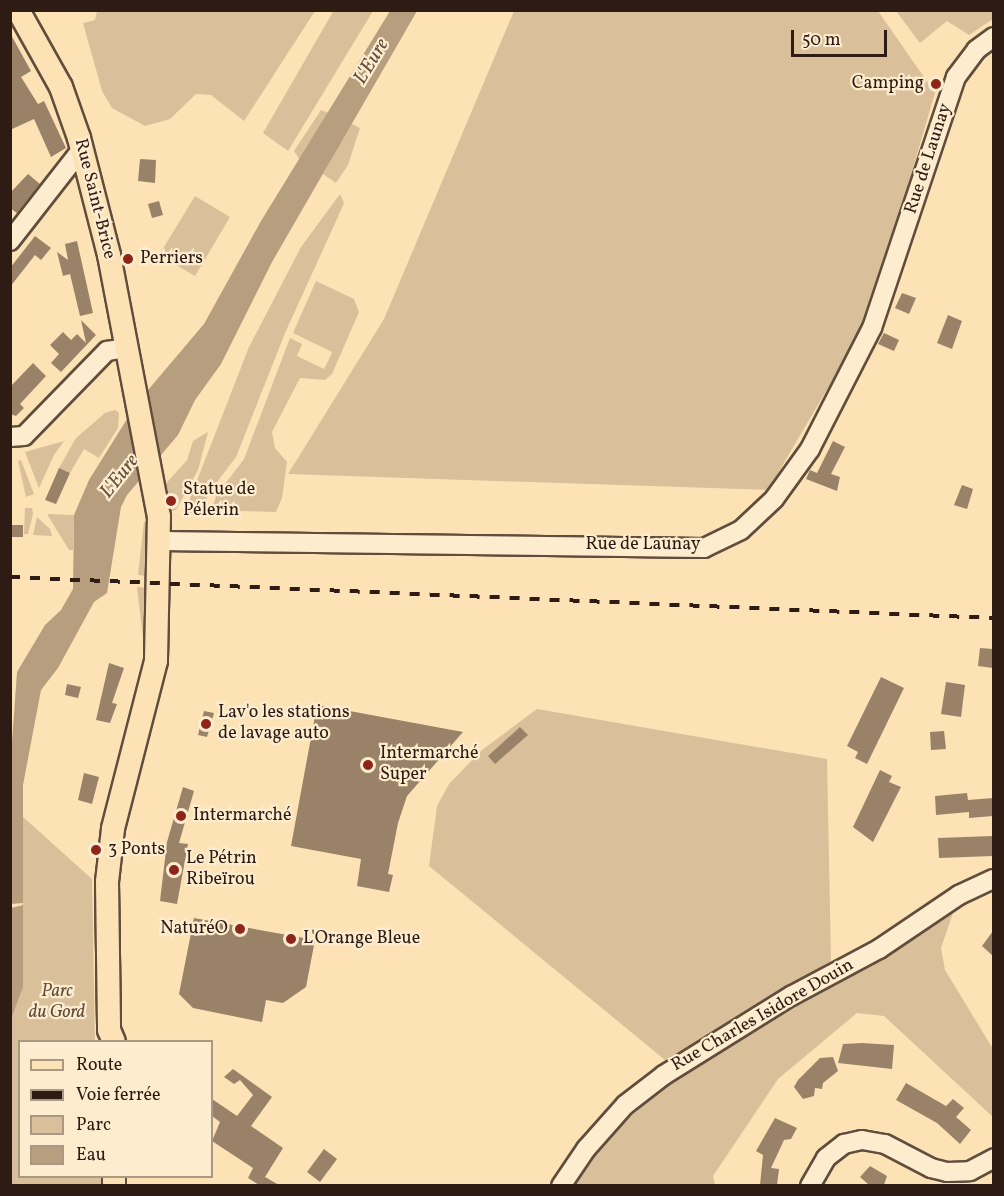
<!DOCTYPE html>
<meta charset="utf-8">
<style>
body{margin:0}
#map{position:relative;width:1004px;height:1196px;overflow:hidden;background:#fde2b5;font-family:Vollkorn,serif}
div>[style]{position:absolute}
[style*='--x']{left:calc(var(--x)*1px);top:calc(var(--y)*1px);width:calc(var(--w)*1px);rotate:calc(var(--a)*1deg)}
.green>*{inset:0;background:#dac09a}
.water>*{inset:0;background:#b69e7e}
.building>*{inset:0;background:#998268}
.roads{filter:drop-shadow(2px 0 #614d3c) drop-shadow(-2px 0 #614d3c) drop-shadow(0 2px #614d3c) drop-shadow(0 -2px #614d3c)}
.minor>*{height:18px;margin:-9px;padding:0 9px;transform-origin:9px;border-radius:9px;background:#feeccf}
.major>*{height:22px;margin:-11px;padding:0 11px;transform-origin:11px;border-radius:11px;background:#fde2b5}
.rail>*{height:4px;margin-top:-2px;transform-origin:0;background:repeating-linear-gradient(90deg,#2d1b14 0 10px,transparent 0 20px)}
.dots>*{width:16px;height:16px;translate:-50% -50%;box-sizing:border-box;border:3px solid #feeccf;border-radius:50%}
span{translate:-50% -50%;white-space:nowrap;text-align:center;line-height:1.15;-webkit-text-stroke:4.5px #feeccf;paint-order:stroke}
.poi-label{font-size:18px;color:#2d1b14}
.right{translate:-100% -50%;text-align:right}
.left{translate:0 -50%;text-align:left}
.street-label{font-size:18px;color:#2d1b14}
.park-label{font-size:18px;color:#614d3c;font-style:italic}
.water-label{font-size:20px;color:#644f3e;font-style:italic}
.frame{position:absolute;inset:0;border:12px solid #2d1b14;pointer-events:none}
.legend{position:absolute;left:18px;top:1040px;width:195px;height:138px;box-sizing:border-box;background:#feeccf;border:2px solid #aa9884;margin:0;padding:8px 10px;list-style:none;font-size:18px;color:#2d1b14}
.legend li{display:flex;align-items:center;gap:12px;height:30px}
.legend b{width:30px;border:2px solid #aa9884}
.scale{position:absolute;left:791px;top:30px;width:96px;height:27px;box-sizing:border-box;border:3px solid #2d1b14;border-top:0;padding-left:8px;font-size:18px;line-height:21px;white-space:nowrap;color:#2d1b14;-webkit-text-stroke:4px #feeccf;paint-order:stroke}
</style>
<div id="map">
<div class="green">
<i style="clip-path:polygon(334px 10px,373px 11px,288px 151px,263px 133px)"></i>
<i style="clip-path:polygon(97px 11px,97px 10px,315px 11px,244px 121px,211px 95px,196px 94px,170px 119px,145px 126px,112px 108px,102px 91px,83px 23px,95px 20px)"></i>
<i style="clip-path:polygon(514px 11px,878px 11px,935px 93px,869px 318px,768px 490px,288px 474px,384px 319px)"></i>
<i style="clip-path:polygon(896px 11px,993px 11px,993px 19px,969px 35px,947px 21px,920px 43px)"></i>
<i style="clip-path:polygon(321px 110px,329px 113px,300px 160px,294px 151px)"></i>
<i style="clip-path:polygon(350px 123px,360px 128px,348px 165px,336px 183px,323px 174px)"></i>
<i style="clip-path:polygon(340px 194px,344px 203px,337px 219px,285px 333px,236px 457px,208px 494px,202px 514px,189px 513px,187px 506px,249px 347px,301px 247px)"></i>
<i style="clip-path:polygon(195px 196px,230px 217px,195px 276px,159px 255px)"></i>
<i style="clip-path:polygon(316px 281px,354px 299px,359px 312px,332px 374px,325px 380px,300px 378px,272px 432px,275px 448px,287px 462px,282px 498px,276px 512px,212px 510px,216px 496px,244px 459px,290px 338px,302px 344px,297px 356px,324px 369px,330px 357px,332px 352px,293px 333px)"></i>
<i style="clip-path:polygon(115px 410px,119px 413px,118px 428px,99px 458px,84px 449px,70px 473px,59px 468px,76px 438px,105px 413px)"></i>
<i style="clip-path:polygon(208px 432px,198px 470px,176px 510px,171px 511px,161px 489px,187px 460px,193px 441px)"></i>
<i style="clip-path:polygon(64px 441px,54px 455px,39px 488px,25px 452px)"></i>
<i style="clip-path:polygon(21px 460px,34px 494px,26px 497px,18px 461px)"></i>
<i style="clip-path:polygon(25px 508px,32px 508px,33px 514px,28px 534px,24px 534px)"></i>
<i style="clip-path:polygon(47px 514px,74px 515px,73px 550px,69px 550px)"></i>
<i style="clip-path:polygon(37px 517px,50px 529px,52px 536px,33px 535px)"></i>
<i style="clip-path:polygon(150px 520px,147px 576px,138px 575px,144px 522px)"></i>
<i style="clip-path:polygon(137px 587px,147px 588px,145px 638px,143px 638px)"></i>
<i style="clip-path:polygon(537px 709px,827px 759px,831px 961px,665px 1060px,429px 866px,437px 806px,449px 784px,482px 750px)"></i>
<i style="clip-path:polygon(22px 816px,92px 879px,95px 1041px,20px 1042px,20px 1176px,104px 1177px,104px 1185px,11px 1185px,10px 1019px,23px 986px)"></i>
<i style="clip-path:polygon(954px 910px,941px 948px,945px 970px,993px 1049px,993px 1117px,884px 1016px,857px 1013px,778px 1079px,713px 1176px,715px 1185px,573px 1186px,607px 1140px,655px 1093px,815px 994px,870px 967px)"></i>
</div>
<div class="water">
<i style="clip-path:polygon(390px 11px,417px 11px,272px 262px,221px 364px,195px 400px,178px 435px,127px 495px,121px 507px,107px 593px,94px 602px,58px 668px,41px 690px,23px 785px,23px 903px,11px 904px,10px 770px,17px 672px,45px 625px,61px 610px,73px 589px,74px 515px,89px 480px,137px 403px,204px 324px,261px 221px)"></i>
<i style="clip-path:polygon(23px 905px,23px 987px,11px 1019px,11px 908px)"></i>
</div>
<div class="building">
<i style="clip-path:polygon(10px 33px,31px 71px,21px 77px,38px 104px,44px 101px,66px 148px,51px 157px,34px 119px,10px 130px)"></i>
<i style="clip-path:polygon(140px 159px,156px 160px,155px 183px,138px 181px)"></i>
<i style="clip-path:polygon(28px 174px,40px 184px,17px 213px,10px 208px,10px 193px)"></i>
<i style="clip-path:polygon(159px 201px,163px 215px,152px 218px,148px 204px)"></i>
<i style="clip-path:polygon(35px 236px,51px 248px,41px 260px,35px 255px,10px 287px,10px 268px)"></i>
<i style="clip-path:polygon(77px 241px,93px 313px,80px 316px,70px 274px,63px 276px,57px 252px,68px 260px,65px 244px)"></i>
<i style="clip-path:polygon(902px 293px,916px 298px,909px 314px,895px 308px)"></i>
<i style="clip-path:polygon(948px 315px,962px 321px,952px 349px,937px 343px)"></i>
<i style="clip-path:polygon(81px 320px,96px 335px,61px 372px,51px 363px,59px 354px,50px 345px,63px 332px,71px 340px,77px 334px,86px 343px)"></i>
<i style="clip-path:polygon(884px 333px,899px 340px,894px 351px,878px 344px)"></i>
<i style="clip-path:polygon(33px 363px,46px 376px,20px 404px,24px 408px,16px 416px,10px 414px,10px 387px)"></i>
<i style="clip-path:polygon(833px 441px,845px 447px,831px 474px,840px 477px,837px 491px,806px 479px,810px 470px,817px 473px)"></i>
<i style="clip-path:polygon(59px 468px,70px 473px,56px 504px,45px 500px)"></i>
<i style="clip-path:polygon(962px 485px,973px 489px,967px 509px,954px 505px)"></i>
<i style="clip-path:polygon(10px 525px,23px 525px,23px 537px,10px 537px)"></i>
<i style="clip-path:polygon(980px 648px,993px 649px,993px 668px,978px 666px)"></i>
<i style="clip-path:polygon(109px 663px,124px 668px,112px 703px,117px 704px,110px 723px,96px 720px)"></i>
<i style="clip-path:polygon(881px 677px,904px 688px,867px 764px,855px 758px,858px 752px,847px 746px)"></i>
<i style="clip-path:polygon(946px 682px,965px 685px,961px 717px,941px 714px)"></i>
<i style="clip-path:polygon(67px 684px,81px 687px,78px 698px,65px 695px)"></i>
<i style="clip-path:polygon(317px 705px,463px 732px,407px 796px,398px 823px,388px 874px,393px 875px,389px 892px,357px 886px,361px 859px,291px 846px)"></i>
<i style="clip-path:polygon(204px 711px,214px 713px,207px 737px,198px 735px)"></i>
<i style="clip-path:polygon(520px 727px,528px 735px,495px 764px,488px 756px)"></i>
<i style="clip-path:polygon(944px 731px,946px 749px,931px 750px,930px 732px)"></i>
<i style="clip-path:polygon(880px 770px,892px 776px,889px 782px,901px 787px,873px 842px,853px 827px)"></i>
<i style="clip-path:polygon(84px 773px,99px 777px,92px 804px,78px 800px)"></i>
<i style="clip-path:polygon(183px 787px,194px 791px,179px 843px,188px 844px,177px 904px,160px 901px,167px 842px)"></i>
<i style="clip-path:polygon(967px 793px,968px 800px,993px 798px,993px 816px,969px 818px,969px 812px,936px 815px,935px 796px)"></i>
<i style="clip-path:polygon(993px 836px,993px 856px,939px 858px,938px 838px)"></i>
<i style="clip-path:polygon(194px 918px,315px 940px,306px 987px,283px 1003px,266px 1000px,262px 1022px,193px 1008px,179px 994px)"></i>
<i style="clip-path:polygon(993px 931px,993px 956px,982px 946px)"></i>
<i style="clip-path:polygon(862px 1043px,894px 1045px,892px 1069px,838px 1063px,843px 1044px)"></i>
<i style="clip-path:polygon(833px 1057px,838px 1071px,823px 1083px,822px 1089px,815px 1088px,814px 1096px,803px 1099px,794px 1087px,798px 1080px,820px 1058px)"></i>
<i style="clip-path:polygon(233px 1069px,272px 1097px,251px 1126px,283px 1148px,265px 1177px,279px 1185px,259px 1185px,248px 1178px,253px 1168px,212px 1141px,220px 1122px,212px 1116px,212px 1099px,237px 1116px,253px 1095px,240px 1080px,234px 1084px,224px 1077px)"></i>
<i style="clip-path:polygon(906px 1083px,946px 1106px,953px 1099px,964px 1108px,956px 1117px,971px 1130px,960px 1144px,937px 1123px,896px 1100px)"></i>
<i style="clip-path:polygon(775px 1118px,797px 1128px,791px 1139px,784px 1140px,771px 1168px,779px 1169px,777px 1185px,760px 1185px,763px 1155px,756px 1151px)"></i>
<i style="clip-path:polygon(324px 1149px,337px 1159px,320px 1182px,307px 1172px)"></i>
<i style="clip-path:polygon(870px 1166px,887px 1176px,884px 1185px,869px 1185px,860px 1177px)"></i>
</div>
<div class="roads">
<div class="minor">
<i style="--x:10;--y:241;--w:117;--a:-52"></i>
<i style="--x:10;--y:437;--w:14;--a:-4"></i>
<i style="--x:24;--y:436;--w:119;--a:-45.7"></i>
<i style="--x:107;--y:351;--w:19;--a:-9"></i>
<i style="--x:160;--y:541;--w:544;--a:0.74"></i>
<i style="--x:704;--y:548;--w:41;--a:-25.9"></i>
<i style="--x:741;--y:530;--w:45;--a:-43.2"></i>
<i style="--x:774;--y:499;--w:62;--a:-54.2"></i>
<i style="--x:810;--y:449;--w:136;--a:-62.9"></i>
<i style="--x:872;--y:328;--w:265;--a:-71.5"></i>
<i style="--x:956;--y:77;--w:34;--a:-53"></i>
<i style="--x:976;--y:50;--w:22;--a:-36"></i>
<i style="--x:561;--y:1186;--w:45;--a:-56"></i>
<i style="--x:586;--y:1149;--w:59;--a:-48.4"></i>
<i style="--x:625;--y:1105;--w:49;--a:-37.6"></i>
<i style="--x:664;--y:1075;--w:150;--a:-31.9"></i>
<i style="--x:791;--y:996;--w:100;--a:-28.1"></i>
<i style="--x:879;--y:949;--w:97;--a:-34"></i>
<i style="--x:959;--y:895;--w:38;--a:-25"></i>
<i style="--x:810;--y:1186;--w:32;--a:-60"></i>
<i style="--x:826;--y:1158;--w:23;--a:-38"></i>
<i style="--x:844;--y:1144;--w:18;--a:-13"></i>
<i style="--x:862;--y:1140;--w:23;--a:10"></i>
<i style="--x:885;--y:1144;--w:52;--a:27.6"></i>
<i style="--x:931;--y:1168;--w:16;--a:14"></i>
<i style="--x:947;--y:1172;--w:23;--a:-2"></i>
<i style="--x:970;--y:1171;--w:27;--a:-28"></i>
</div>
<div class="major">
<i style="--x:18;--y:10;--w:88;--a:60.8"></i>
<i style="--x:61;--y:87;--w:54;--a:70.6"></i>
<i style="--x:79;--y:138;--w:121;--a:75.6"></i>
<i style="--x:109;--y:255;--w:266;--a:79.2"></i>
<i style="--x:159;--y:516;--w:145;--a:91.2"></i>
<i style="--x:156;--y:661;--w:173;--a:104.4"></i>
<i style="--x:113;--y:829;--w:53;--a:96.5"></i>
<i style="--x:107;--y:882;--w:148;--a:89.2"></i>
<i style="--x:109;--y:1030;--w:13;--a:67"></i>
<i style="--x:114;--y:1176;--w:10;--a:90"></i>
</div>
</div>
<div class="rail">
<i style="--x:10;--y:577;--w:985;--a:2.39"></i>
</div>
<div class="dots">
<i style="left:936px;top:84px;background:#8f2418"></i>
<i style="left:128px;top:259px;background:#8f2418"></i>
<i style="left:171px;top:501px;background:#8f2418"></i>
<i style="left:206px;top:724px;background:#8f2418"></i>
<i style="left:368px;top:765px;background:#8f2418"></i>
<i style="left:181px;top:816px;background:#8f2418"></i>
<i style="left:96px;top:850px;background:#8f2418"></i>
<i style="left:174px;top:870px;background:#8f2418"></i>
<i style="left:240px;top:929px;background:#8f2418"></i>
<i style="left:291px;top:939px;background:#8f2418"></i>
</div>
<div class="poi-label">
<span class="right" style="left:924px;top:84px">Camping</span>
<span class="left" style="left:140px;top:259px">Perriers</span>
<span class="left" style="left:183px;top:501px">Statue de<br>Pélerin</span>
<span class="left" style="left:218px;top:724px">Lav'o les stations<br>de lavage auto</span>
<span class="left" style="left:380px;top:765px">Intermarché<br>Super</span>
<span class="left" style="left:193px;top:816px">Intermarché</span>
<span class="left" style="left:108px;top:850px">3 Ponts</span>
<span class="left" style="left:186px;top:870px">Le Pétrin<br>Ribeïrou</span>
<span class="right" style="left:228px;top:929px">NaturéO</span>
<span class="left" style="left:303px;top:939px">L'Orange Bleue</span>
</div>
<div class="street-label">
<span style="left:929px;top:159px;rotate:-72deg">Rue de Launay</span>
<span style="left:94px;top:199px;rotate:76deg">Rue Saint-Brice</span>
<span style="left:643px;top:545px">Rue de Launay</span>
<span style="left:763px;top:1016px;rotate:-30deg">Rue Charles Isidore Douin</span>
</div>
<div class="park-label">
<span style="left:57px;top:1003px">Parc<br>du Gord</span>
</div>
<div class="water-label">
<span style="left:372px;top:62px;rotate:-59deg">L'Eure</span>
<span style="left:120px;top:477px;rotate:-52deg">L'Eure</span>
</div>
<div class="frame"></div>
<ul class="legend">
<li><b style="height:8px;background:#fde2b5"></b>Route</li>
<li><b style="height:8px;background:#2d1b14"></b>Voie ferrée</li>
<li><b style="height:16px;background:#dac09a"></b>Parc</li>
<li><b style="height:16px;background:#b69e7e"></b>Eau</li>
</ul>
<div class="scale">50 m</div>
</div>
